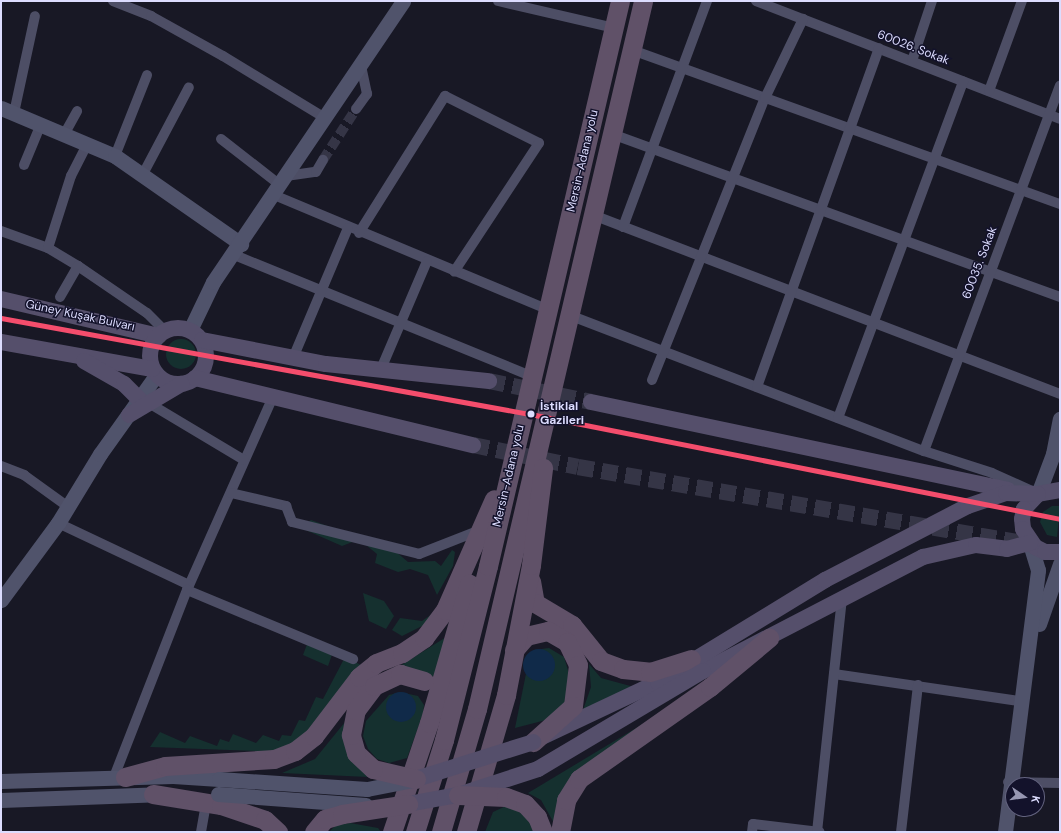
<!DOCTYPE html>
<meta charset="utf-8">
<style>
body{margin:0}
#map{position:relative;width:1061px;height:833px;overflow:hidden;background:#181825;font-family:"DM Sans",sans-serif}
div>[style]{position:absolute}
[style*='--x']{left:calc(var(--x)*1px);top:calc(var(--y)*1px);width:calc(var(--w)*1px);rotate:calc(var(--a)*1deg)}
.green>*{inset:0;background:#15302f}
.round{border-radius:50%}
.water>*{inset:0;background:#102a49}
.street-tunnel>*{height:10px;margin-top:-5px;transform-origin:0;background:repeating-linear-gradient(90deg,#353546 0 10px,transparent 0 15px)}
.primary-tunnel>*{height:16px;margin-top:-8px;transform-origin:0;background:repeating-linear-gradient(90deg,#353546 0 16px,transparent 0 24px)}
.street>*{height:10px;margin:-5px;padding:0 5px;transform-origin:5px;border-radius:5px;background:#4d4e65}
.secondary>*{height:15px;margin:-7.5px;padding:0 7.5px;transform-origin:7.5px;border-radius:7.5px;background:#50536b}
.primary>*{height:16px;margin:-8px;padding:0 8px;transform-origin:8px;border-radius:8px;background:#554f6b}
.primary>.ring{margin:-8px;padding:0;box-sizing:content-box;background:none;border:16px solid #554f6b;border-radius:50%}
.highway>*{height:19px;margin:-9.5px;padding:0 9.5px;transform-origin:9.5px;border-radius:9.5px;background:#605168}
.secondary-bridge>*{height:15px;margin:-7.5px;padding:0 7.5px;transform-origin:7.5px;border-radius:7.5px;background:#50536b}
.primary-bridge>*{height:16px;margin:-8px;padding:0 8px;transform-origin:8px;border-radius:8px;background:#554f6b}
.highway-bridge>*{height:19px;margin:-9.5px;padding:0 9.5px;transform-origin:9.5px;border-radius:9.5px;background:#605168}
.metro-1>*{height:5px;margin:-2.5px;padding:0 2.5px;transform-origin:2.5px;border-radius:2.5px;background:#f44d6c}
.dots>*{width:11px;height:11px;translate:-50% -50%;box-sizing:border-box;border:2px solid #13122b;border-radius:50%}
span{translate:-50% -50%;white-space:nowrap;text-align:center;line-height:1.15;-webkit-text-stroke:3px #13122b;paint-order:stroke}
.street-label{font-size:12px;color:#dcdcfe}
.stop-label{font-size:12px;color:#dcdcfe;font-weight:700}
.left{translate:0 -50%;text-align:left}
.frame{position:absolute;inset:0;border:2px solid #dcdcfe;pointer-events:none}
.north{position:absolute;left:1005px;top:777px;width:40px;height:40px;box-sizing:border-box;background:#13122b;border:1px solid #63637f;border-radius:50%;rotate:103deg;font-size:11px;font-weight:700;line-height:16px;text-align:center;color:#dcdcfe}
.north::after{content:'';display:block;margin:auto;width:14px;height:18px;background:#9797b2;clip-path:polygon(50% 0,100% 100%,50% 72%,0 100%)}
</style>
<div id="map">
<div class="green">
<i class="round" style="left:166px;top:339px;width:30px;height:30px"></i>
<i style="clip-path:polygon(1052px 506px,1060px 506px,1057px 537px,1047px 535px,1040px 522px,1043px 512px)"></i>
<i style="clip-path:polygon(311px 520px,394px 550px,408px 562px,435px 561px,441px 566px,452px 550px,455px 552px,453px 566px,437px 595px,428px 575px,410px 569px,398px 572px,375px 563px,377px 554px,366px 545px,355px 541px,342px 546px,301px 528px)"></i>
<i style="clip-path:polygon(363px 593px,384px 601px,394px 616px,386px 629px,369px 621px)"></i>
<i style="clip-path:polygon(436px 611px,428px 623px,402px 636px,392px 630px,400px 618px,422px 621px)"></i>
<i style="clip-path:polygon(451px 634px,438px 682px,429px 673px,392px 671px)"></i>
<i style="clip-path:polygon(309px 639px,334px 649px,328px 666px,303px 655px)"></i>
<i style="clip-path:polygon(549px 648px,564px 657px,570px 677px,565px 702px,546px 720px,515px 728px,529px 659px,534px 650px)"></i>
<i style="clip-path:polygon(345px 657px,363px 666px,315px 728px,279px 752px,150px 747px,160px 732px,185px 743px,190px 736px,217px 746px,220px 739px,229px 742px,233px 734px,256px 743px,263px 735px,279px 741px,282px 735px,291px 736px,299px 720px,305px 721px,316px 697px,323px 699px)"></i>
<i style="clip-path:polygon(589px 664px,601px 678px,634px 687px,583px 710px,591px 687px)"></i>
<i style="clip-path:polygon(400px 692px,418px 696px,424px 705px,423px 714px,407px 758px,389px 763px,377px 759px,368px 749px,363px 736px,366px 721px,389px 695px)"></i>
<i style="clip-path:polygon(345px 722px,348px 754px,368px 777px,282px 773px,315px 759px)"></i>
<i style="clip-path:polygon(646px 722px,596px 758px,555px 825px,541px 800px,528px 793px)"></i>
<i style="clip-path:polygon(506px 806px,517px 810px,532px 823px,534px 832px,485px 832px,493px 812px)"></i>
<i style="clip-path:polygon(350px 823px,378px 828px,381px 832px,329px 832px,336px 825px)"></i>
</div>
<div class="water">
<i class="round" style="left:523px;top:649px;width:32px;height:32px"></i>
<i class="round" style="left:386px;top:692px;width:30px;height:30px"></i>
</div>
<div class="street-tunnel">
<i style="--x:323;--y:160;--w:61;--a:-57.1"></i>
</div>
<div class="primary-tunnel">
<i style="--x:489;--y:381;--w:104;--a:11.6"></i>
<i style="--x:473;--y:445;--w:107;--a:11.8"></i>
<i style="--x:578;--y:467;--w:458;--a:9.7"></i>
</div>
<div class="street">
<i style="--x:113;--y:1;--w:41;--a:21.5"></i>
<i style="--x:151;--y:16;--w:82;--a:29.1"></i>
<i style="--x:223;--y:56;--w:119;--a:31.3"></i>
<i style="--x:498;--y:1;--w:119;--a:13.1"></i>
<i style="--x:756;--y:1;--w:326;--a:21.2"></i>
<i style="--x:632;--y:50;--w:455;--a:19.8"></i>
<i style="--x:912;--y:61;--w:63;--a:-71.6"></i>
<i style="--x:989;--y:91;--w:96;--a:-69.9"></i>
<i style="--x:356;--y:109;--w:19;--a:-54"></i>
<i style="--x:367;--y:94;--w:30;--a:-102"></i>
<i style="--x:14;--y:113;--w:99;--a:-77.8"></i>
<i style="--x:65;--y:133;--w:25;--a:-61"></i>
<i style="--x:612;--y:134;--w:477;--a:20"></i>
<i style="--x:221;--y:139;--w:75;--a:37.9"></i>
<i style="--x:115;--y:156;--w:87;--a:-68.4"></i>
<i style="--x:24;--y:165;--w:44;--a:-67.5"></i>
<i style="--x:143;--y:174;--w:98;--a:-62.1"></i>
<i style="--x:286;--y:176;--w:30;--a:-8"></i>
<i style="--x:316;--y:172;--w:14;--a:-60"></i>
<i style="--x:274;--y:195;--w:298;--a:22.7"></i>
<i style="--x:593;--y:215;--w:500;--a:20.97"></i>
<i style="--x:623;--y:227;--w:241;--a:-69.6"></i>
<i style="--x:1;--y:231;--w:50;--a:19.9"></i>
<i style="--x:48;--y:248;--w:35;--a:31"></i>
<i style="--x:78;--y:266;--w:83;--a:34.3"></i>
<i style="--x:147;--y:313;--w:25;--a:45"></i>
<i style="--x:359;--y:233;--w:162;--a:-57.9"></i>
<i style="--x:445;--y:96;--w:105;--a:26.6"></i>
<i style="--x:539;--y:143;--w:154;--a:123.4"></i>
<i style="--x:48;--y:248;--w:76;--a:-72.3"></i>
<i style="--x:71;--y:176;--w:37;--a:-63"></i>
<i style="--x:232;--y:254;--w:325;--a:22.2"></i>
<i style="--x:60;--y:297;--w:36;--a:-60"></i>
<i style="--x:569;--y:315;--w:380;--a:21"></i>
<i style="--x:924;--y:451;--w:71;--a:17.9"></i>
<i style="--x:992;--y:473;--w:44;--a:24.2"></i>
<i style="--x:293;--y:358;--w:141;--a:-67.1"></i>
<i style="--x:381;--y:369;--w:117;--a:-66.9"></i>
<i style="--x:652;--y:380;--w:304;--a:-68.2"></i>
<i style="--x:765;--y:98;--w:88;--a:-64.3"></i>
<i style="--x:757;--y:387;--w:360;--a:-70.2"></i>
<i style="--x:272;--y:399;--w:209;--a:114"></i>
<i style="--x:187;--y:590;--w:180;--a:22.6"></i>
<i style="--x:147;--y:402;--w:113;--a:30.9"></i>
<i style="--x:838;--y:418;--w:359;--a:-69.6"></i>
<i style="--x:924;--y:451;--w:390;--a:-69.6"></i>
<i style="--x:1;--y:466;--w:25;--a:21"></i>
<i style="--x:24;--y:475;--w:53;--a:35.8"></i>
<i style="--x:231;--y:493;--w:57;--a:13.3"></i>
<i style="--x:286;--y:506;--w:17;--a:69"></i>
<i style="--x:292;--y:522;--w:131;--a:14.1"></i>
<i style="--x:419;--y:554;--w:66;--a:-21.5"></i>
<i style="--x:58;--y:523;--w:145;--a:25.3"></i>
<i style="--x:834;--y:674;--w:188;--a:8.3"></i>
<i style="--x:114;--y:777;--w:201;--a:-68.7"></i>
<i style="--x:1008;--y:782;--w:52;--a:1.1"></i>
<i style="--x:201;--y:832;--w:29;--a:-80"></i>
<i style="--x:752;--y:832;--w:8;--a:-83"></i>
<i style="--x:753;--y:824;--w:67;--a:6.8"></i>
<i style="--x:817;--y:832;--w:236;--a:-83.9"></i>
<i style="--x:901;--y:832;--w:148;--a:-83.4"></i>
</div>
<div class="secondary">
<i style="--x:1;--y:108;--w:124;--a:22.8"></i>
<i style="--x:115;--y:156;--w:154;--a:34.9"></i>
<i style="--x:190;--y:330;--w:53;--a:-64.4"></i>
<i style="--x:213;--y:282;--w:339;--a:-55.9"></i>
<i style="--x:1038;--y:494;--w:43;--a:-69.4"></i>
<i style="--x:1053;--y:454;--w:36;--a:-79"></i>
<i style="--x:1;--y:600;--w:96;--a:-53.5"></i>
<i style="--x:58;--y:523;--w:81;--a:-58.7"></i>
<i style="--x:100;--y:454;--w:98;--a:-54.5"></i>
<i style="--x:1039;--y:624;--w:64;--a:-70.7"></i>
<i style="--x:1;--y:781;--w:172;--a:-1.7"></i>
<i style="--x:173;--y:776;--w:46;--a:3.7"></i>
<i style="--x:1;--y:800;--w:163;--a:-2.1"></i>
<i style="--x:1005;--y:832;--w:264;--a:-82.8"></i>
<i style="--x:1038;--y:570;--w:28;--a:-107"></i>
</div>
<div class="primary">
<i style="--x:1;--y:299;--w:162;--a:13.2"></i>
<i class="ring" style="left:150px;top:328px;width:40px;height:40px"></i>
<i style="--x:202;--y:340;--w:126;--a:11"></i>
<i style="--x:326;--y:364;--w:164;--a:6"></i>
<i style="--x:1;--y:342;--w:154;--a:10.1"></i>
<i style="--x:84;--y:361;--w:46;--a:29.9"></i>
<i style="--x:124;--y:384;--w:23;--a:45"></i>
<i style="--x:195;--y:378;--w:286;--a:13.6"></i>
<i style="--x:591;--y:402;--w:426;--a:11.9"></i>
<i style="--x:129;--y:415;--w:61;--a:-30.8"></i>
<i style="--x:1060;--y:490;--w:22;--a:170"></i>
<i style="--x:1038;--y:494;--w:21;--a:133"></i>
<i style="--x:1024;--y:509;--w:10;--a:101"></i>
<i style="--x:1022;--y:519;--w:10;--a:84"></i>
<i style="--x:1023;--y:529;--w:22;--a:56"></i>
<i style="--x:1035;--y:547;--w:11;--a:27"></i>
<i style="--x:1045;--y:552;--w:15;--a:0"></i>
<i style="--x:703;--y:671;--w:248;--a:-27.4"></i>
<i style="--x:923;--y:557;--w:54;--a:-12.8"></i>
<i style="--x:976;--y:545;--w:31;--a:7"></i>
<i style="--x:1007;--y:549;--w:24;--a:-15"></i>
<i style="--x:544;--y:736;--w:126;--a:-25.3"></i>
<i style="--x:658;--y:682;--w:196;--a:-31.4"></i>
<i style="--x:825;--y:580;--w:161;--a:-27.4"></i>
<i style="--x:968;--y:506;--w:40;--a:-18.9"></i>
<i style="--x:1006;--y:493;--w:32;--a:2"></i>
</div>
<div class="highway">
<i style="--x:531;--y:581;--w:22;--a:80"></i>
<i style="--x:535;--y:603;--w:43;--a:30.7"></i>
<i style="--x:572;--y:625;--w:46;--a:51.1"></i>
<i style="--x:601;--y:661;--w:23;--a:20"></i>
<i style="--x:623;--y:669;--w:27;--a:6"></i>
<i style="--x:650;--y:672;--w:43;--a:-17.6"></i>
<i style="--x:514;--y:650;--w:18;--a:-49"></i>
<i style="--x:526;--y:636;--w:23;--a:-13"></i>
<i style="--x:548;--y:631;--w:22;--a:30"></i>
<i style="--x:567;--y:642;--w:25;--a:64"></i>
<i style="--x:578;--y:665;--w:41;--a:97"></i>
<i style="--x:573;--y:706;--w:54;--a:138"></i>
<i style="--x:125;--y:777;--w:41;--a:-15.4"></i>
<i style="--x:165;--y:766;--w:109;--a:-3.7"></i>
<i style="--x:274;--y:759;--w:22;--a:-21"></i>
<i style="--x:295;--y:751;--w:24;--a:-38"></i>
<i style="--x:314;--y:736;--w:74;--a:-52.7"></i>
<i style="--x:359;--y:677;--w:22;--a:-39"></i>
<i style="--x:376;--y:663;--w:28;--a:-21"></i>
<i style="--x:402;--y:653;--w:27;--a:-34"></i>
<i style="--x:424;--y:638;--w:35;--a:-53"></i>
<i style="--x:445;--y:610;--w:121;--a:-66.2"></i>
<i style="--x:153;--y:794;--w:69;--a:9.2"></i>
<i style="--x:221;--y:805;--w:46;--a:18.8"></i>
<i style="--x:265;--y:820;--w:18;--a:43"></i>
<i style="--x:392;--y:832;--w:115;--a:-71.3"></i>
<i style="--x:429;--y:723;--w:145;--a:-73.9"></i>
<i style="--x:415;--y:832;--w:96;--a:-72.5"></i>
<i style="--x:444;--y:740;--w:179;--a:-75.8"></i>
<i style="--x:488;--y:566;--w:580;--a:-76.85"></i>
<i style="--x:441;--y:832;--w:128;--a:-73.7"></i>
<i style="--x:477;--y:709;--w:727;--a:-76.8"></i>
<i style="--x:466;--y:832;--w:143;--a:-73.7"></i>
<i style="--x:506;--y:695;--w:132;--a:-79.1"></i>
<i style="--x:531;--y:565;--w:98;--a:-82.9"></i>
<i style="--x:560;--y:832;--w:33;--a:-79"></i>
<i style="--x:566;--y:800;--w:25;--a:-58"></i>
<i style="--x:579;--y:779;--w:160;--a:-35.1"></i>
<i style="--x:710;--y:687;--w:77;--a:-39.7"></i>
</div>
<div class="secondary-bridge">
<i style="--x:219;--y:779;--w:148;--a:3.9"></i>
<i style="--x:367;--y:789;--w:47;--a:-11.1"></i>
<i style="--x:218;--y:794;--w:148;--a:4.3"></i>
</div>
<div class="primary-bridge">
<i style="--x:416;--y:779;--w:123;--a:-17.5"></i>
<i style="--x:408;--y:804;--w:51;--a:-10.2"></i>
<i style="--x:458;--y:795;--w:84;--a:-18"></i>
<i style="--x:538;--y:769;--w:192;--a:-30.7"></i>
</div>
<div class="highway-bridge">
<i style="--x:416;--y:779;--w:44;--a:-166.9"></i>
<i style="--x:373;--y:769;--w:23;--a:-137"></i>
<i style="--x:356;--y:753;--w:19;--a:-106"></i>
<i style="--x:351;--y:735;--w:25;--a:-79"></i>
<i style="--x:356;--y:710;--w:30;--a:-53"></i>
<i style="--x:374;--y:686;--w:29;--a:-25"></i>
<i style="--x:400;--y:674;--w:25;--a:16"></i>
<i style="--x:458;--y:795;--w:48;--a:2.4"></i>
<i style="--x:506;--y:797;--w:20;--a:20"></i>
<i style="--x:525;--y:804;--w:18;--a:47"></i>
<i style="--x:537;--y:817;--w:16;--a:68"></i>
<i style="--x:314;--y:832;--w:17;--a:-50"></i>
<i style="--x:325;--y:819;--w:18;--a:-16"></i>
<i style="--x:342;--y:814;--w:67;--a:-8.6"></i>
</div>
<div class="metro-1">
<i style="--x:1;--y:318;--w:543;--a:10.3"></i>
<i style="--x:535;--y:415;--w:535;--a:11.2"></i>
</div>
<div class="dots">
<i style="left:531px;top:414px;background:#dcdcfe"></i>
</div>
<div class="street-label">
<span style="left:913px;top:48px;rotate:21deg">60026. Sokak</span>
<span style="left:583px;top:161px;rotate:-77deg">Mersin-Adana yolu</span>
<span style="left:980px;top:263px;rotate:-69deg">60035. Sokak</span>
<span style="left:80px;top:316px;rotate:12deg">Güney Kuşak Bulvarı</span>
<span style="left:509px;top:476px;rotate:-77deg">Mersin-Adana yolu</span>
</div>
<div class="stop-label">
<span class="left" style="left:540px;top:414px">İstiklal<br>Gazileri</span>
</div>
<div class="frame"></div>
<div class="north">K</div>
</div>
